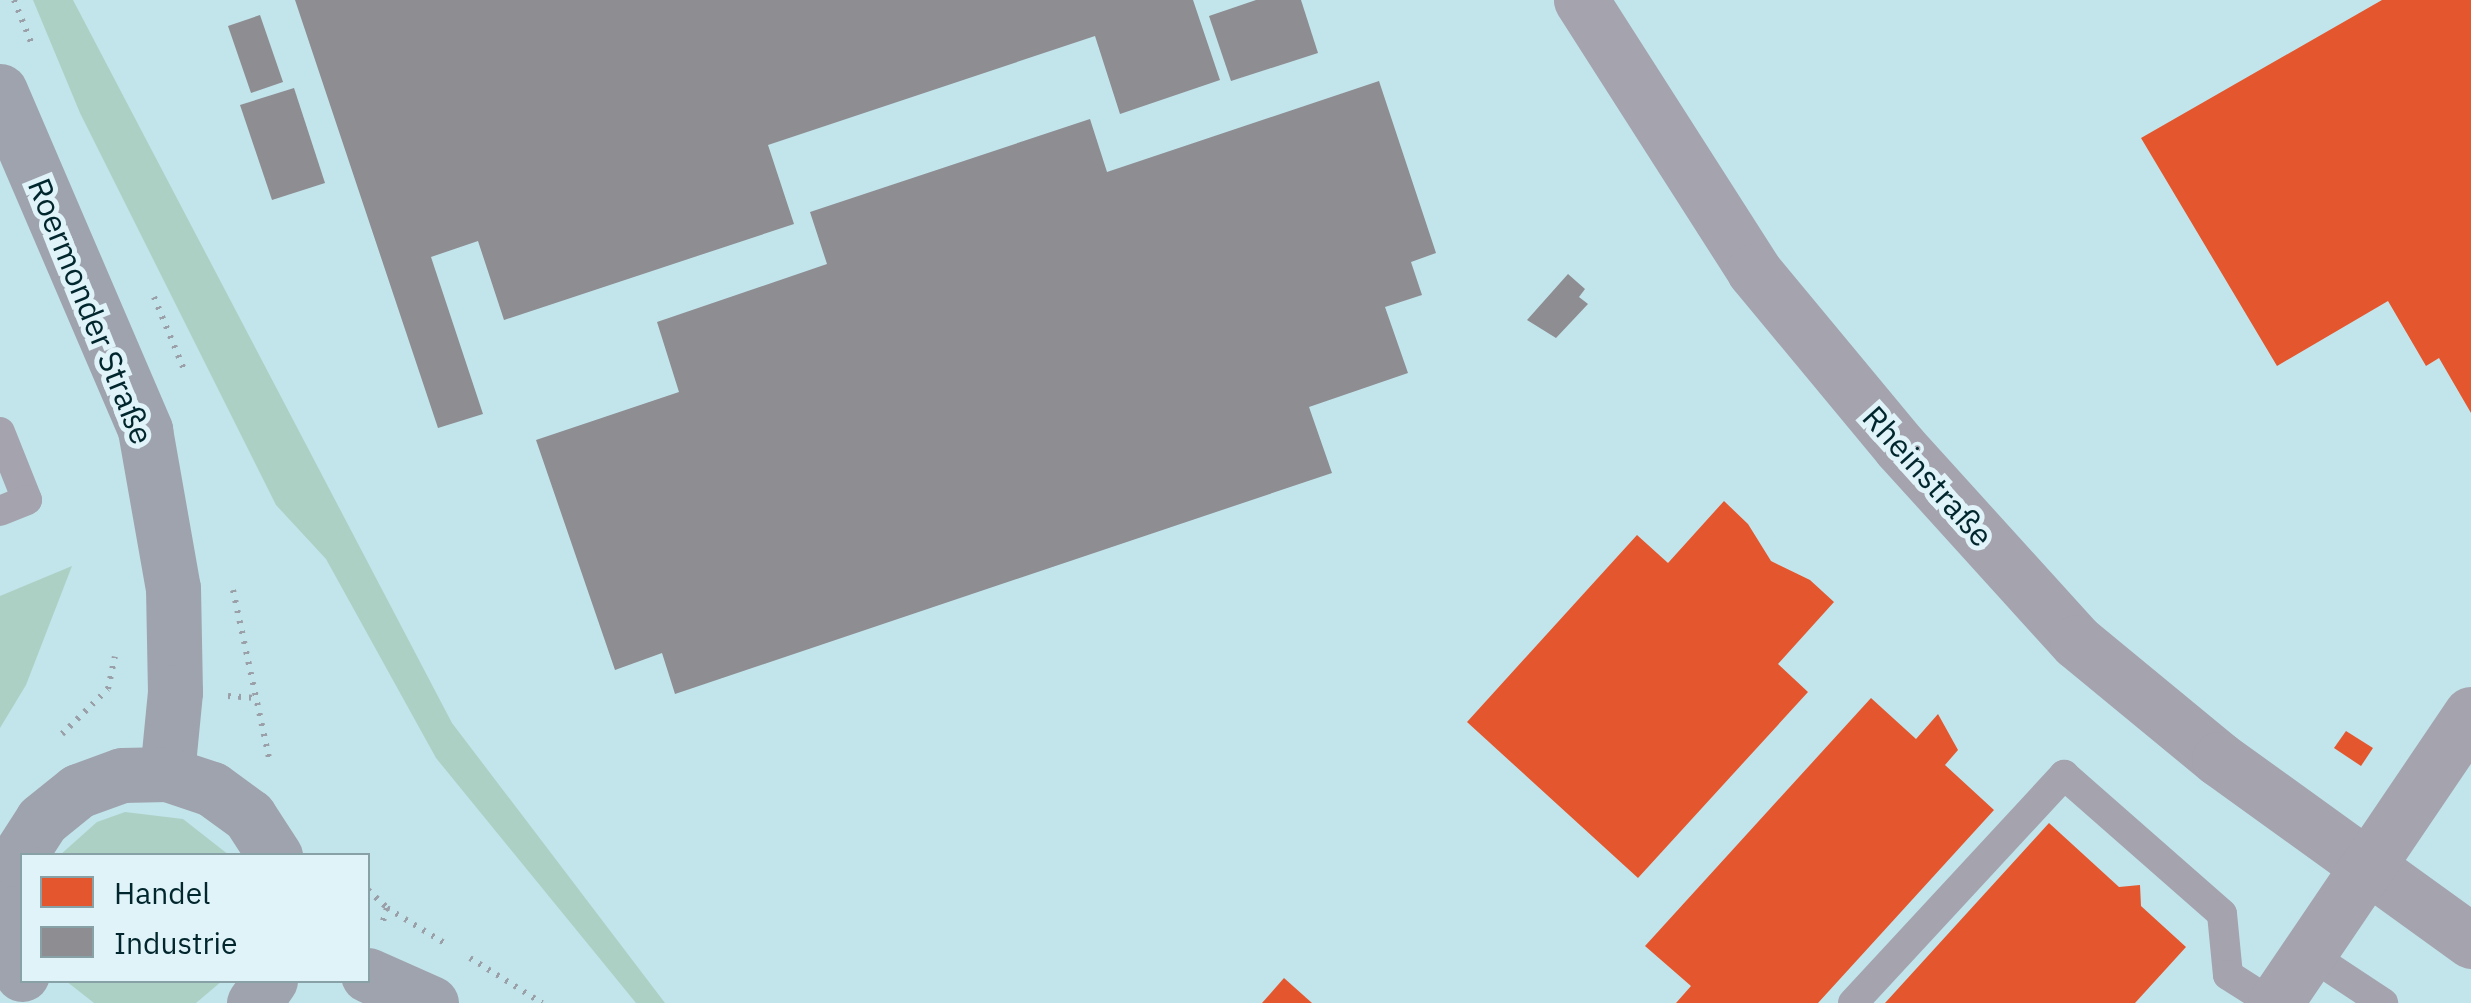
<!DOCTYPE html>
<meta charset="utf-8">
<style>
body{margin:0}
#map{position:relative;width:2471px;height:1003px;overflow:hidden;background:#c2e4eb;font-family:"IBM Plex Sans",sans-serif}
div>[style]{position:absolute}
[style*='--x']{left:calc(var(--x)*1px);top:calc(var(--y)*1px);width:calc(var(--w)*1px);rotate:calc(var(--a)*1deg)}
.green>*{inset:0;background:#acd1c4}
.shops>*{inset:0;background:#e4572e}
.industry>*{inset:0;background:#8d8d92}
.path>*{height:6px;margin-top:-3px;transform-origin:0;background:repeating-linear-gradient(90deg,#9b9fa7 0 2.5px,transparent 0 10.5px)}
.service>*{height:30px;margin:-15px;padding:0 15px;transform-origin:15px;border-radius:15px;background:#a4a3ae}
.minor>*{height:55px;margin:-27.5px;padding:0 27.5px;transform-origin:27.5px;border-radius:27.5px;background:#a4a3ae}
.secondary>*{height:55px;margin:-27.5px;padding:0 27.5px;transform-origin:27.5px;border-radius:27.5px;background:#9fa3ae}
span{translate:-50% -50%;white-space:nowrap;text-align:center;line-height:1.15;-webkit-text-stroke:10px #e0f3f8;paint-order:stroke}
.street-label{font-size:32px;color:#01262d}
.legend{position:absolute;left:20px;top:853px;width:350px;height:130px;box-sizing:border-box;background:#e0f3f8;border:2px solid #87a1a7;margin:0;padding:12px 18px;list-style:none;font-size:30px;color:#01262d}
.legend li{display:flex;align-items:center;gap:20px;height:50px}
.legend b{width:50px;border:2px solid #87a1a7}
</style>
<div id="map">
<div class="green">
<i style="clip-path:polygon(33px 0,73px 0,452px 723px,665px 1003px,636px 1003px,436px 758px,326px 559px,276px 505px,80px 113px)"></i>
<i style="clip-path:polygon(72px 566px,26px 685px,0 728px,0 596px)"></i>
<i style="clip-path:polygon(125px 812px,183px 819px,229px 855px,60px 855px,97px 822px)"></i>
<i style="clip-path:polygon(66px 981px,222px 981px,196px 1003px,94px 1003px)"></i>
</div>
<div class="shops">
<i style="clip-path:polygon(2382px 0,2471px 0,2471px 413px,2439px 358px,2426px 366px,2388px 301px,2277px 366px,2141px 138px)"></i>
<i style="clip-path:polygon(1724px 501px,1748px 524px,1771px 561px,1810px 580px,1834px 602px,1778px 664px,1808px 692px,1638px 878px,1467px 722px,1637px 535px,1668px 563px)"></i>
<i style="clip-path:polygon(1871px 698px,1916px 739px,1938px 714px,1958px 750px,1945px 765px,1994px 810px,1818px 1003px,1676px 1003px,1691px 986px,1645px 946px)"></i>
<i style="clip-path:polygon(2346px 731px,2373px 748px,2361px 766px,2334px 748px)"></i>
<i style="clip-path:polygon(2049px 823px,2119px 887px,2140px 885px,2141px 906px,2186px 947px,2135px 1003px,1885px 1003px)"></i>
<i style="clip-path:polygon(1284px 978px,1312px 1003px,1262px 1003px)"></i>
</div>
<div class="industry">
<i style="clip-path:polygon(295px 0,1193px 0,1220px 80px,1120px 114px,1095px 36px,768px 145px,794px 224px,504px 320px,478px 241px,431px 257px,483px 414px,438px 428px)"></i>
<i style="clip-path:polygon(1256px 0,1301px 0,1318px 53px,1231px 81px,1209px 16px)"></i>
<i style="clip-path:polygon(260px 15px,283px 82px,251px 93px,228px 26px)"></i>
<i style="clip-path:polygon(1379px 81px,1436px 253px,1411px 262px,1422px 295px,1385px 307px,1408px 373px,1309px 407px,1332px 473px,675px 694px,662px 653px,615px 670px,536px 440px,679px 392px,657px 322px,827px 264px,810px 212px,1090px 119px,1107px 172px)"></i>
<i style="clip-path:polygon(294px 88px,325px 183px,272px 200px,240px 105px)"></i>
<i style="clip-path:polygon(1568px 274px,1585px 289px,1579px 297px,1588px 304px,1556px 338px,1527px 320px)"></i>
</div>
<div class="path">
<i style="--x:14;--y:0;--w:51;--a:68"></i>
<i style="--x:154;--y:297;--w:81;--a:67.5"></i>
<i style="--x:233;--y:590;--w:177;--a:77.9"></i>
<i style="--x:228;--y:696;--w:28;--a:4"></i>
<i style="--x:62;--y:734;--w:64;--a:-44.4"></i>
<i style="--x:108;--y:689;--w:33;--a:-78"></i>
<i style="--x:368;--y:890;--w:26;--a:43"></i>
<i style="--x:387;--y:908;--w:14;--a:107"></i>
<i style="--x:387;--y:908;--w:69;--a:31.4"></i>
<i style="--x:470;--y:958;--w:85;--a:32"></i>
</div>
<div class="service">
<i style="--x:0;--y:432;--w:73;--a:68.3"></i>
<i style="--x:27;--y:500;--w:29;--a:158"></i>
<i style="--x:2309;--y:954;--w:89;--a:33.5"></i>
<i style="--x:1853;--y:1003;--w:311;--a:-47.2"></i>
<i style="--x:2064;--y:775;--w:210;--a:41.3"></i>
<i style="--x:2222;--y:914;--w:61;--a:84.4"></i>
<i style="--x:2228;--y:975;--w:52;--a:32.5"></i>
</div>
<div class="minor">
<i style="--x:1581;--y:0;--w:322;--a:57.4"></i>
<i style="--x:1754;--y:271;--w:229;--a:50.3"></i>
<i style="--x:1900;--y:447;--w:263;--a:47.8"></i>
<i style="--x:2077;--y:642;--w:184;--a:39.5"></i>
<i style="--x:2219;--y:759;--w:311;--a:35.8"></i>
<i style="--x:2275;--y:1003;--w:349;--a:-55.9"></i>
</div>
<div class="secondary">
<i style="--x:0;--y:91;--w:369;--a:66.8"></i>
<i style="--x:145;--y:430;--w:160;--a:80"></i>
<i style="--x:173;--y:588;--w:104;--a:88.9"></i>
<i style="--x:175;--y:692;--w:82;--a:95.6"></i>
<i style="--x:22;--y:974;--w:27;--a:-114"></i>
<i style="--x:11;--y:949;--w:46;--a:-95"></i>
<i style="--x:7;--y:903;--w:45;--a:-77.2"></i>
<i style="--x:17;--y:859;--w:46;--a:-57.3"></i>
<i style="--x:42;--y:820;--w:46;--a:-38.9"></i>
<i style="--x:78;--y:791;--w:47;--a:-20"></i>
<i style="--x:122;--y:775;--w:45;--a:-1.3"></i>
<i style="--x:167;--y:774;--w:47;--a:18.4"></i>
<i style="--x:212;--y:789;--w:46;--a:36.1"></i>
<i style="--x:249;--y:816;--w:48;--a:57"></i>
<i style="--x:368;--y:975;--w:69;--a:24"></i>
<i style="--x:254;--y:1003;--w:28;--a:-55"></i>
</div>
<div class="street-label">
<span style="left:91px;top:311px;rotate:68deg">Roermonder Straße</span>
<span style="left:1928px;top:476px;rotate:48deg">Rheinstraße</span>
</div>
<ul class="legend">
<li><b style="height:28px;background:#e4572e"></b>Handel</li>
<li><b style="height:28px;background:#8d8d92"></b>Industrie</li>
</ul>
</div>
